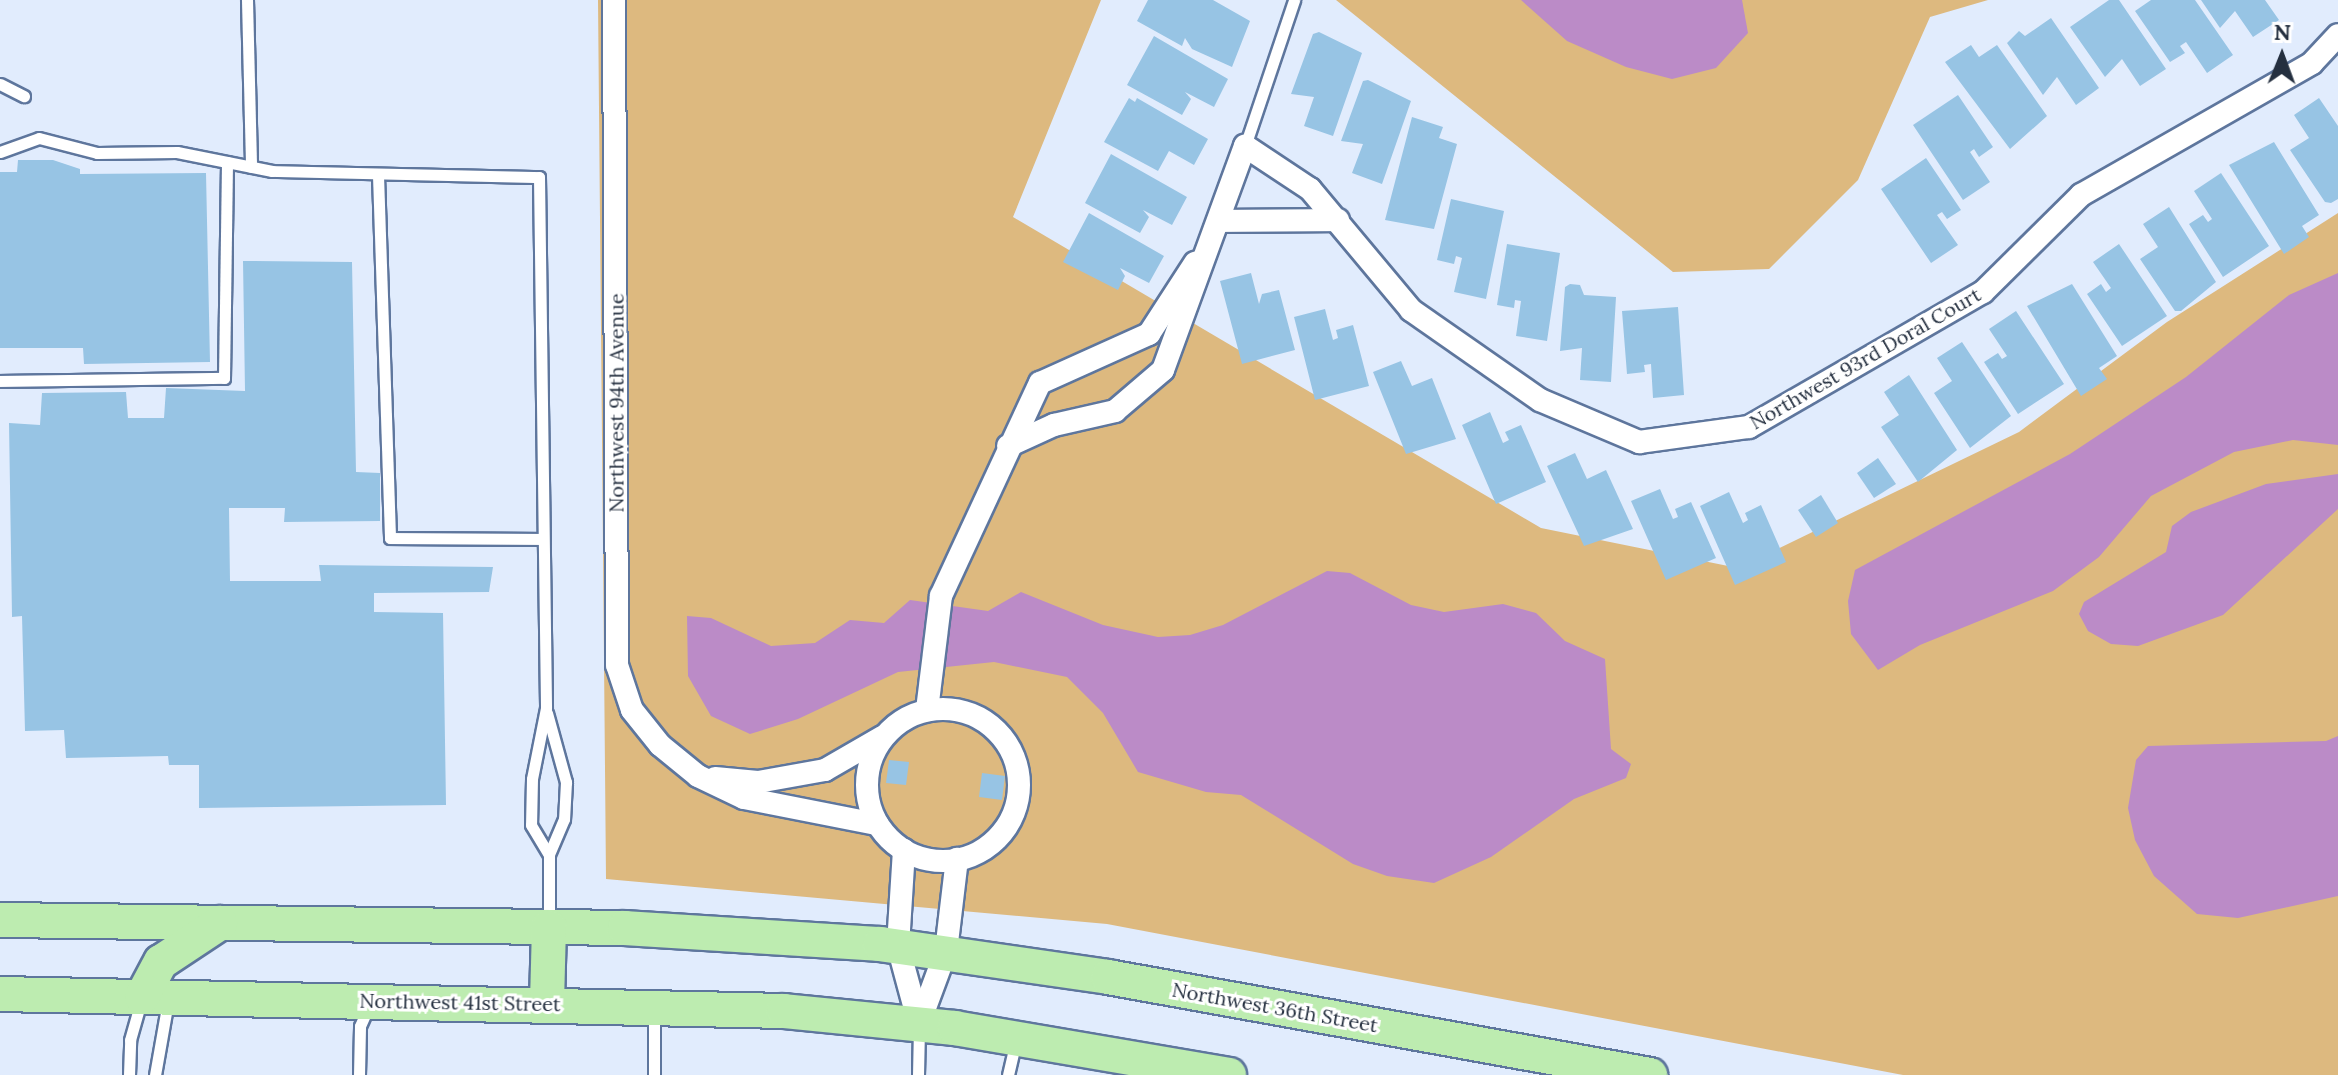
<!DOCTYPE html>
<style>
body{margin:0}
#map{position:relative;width:2338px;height:1075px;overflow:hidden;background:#e1ecfd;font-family:Lora,serif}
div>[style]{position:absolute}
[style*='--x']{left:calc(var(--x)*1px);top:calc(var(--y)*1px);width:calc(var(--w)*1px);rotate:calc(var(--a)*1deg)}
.green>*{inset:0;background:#ddb97f}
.water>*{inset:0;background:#bb8bc7}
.building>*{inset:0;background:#97c4e4}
.roads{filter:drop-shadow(2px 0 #5e769d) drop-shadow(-2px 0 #5e769d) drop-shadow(0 2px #5e769d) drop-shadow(0 -2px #5e769d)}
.lane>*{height:11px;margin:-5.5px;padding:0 5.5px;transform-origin:5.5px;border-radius:5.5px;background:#fff}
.street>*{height:22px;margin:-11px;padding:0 11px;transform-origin:11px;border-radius:11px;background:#fff}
.street>.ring{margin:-11px;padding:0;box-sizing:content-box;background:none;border:22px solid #fff;border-radius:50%}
.primary>*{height:34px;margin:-17px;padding:0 17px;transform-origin:17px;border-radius:17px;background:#bdecb0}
span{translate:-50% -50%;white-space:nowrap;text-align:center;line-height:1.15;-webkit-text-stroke:6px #fff;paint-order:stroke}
.street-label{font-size:20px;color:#242f3f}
.north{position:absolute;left:2242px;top:16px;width:80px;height:80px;-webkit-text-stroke:6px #fff;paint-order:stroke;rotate:1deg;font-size:22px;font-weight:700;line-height:32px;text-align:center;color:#242f3f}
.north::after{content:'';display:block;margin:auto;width:28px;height:36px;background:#242f3f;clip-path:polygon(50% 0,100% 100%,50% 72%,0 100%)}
</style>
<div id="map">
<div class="green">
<i style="clip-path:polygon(598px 0,1101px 0,1013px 217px,1541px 528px,1738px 568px,2019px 432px,2167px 322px,2338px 213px,2338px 1075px,1903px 1075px,1107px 924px,606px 879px)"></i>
<i style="clip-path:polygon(1336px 0,1988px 0,1930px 17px,1858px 180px,1769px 269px,1673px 272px)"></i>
</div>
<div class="water">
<i style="clip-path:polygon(1521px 0,1742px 0,1748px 33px,1716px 68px,1672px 79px,1626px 67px,1567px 41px)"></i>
<i style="clip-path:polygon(2338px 273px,2338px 445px,2293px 440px,2234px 452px,2151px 496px,2099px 557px,2053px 591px,1920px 645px,1878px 670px,1851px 634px,1848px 601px,1855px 570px,2070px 454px,2186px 377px,2289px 295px)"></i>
<i style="clip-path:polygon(2338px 474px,2338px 509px,2223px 615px,2138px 646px,2111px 644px,2088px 631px,2079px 614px,2084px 602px,2166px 552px,2172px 526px,2191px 512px,2266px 484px)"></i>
<i style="clip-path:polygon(1327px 571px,1350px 573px,1411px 605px,1444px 612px,1503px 604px,1536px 613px,1565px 641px,1605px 659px,1611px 749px,1631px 764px,1626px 778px,1574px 799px,1491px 857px,1434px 883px,1387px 876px,1353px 864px,1241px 795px,1206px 792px,1138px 772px,1103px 713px,1067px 677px,994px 662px,898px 672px,798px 719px,750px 734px,711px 716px,688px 676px,687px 616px,711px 618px,771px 646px,815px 643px,850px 620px,884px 623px,910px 600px,988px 611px,1021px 592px,1103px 625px,1158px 637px,1190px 635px,1223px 625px)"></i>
<i style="clip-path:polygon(2338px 736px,2338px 896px,2238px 918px,2197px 914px,2154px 876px,2135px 840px,2128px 808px,2136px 760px,2148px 746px,2326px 741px)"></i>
</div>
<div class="building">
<i style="clip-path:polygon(1148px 0,1213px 0,1250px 21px,1232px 67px,1192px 49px,1185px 38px,1182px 46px,1137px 21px)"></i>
<i style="clip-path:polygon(2109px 0,2119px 0,2166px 69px,2140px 86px,2122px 59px,2105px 77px,2070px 27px)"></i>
<i style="clip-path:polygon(2151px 0,2195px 0,2233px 55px,2207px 73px,2186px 42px,2180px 46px,2185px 53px,2170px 62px,2135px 11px)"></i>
<i style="clip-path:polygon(2201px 0,2265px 0,2279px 20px,2253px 37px,2235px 11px,2220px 28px)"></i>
<i style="clip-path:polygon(2051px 18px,2099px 88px,2076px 105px,2057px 77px,2043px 95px,2007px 43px,2019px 31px,2025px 36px)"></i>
<i style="clip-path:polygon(1319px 32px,1362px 53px,1333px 136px,1304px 126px,1314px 97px,1291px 94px,1313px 34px)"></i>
<i style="clip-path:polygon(1154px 36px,1228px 79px,1214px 107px,1185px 92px,1191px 99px,1182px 115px,1127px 85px)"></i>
<i style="clip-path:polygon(1971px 45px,1979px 57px,1997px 45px,2047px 116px,2010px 149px,1945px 62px)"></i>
<i style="clip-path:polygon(1368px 80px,1411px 101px,1382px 184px,1352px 173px,1363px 144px,1341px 141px,1363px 81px)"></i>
<i style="clip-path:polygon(1958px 95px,1993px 147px,1979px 157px,1974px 149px,1970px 152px,1990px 182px,1963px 200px,1913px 125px)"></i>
<i style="clip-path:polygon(1129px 98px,1135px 102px,1137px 98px,1208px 139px,1194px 165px,1169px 151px,1158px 171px,1104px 142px)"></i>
<i style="clip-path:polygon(2319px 98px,2338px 126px,2338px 199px,2331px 203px,2325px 202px,2290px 150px,2309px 138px,2294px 115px)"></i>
<i style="clip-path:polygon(1412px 117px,1443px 127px,1439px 138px,1457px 144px,1434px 229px,1385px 220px)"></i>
<i style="clip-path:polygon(2274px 142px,2319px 215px,2302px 226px,2309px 237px,2284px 254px,2229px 165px)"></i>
<i style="clip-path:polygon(1111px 154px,1187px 197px,1172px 225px,1143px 210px,1149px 217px,1140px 233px,1085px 203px)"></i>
<i style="clip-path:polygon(1926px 158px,1961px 210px,1947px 219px,1942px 212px,1937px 215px,1958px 245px,1931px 263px,1881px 189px)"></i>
<i style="clip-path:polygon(18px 160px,53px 160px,80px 169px,80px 174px,206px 173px,210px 362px,84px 364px,83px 348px,0 348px,0 172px,17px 172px)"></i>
<i style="clip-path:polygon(2221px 173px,2269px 246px,2223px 277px,2189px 224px,2203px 215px,2208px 222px,2212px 219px,2194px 191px)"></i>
<i style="clip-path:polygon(1451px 199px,1504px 211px,1486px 299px,1454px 292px,1462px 258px,1456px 256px,1454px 264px,1437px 260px)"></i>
<i style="clip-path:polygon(2169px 207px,2216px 282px,2181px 311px,2175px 311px,2140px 259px,2158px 247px,2143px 224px)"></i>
<i style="clip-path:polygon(1089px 213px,1164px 256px,1149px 283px,1120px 268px,1125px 276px,1118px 290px,1063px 262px)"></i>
<i style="clip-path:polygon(1507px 244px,1560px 253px,1547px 341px,1516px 336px,1521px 301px,1515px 300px,1514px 308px,1497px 305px)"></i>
<i style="clip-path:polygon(2119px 244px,2167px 316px,2122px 346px,2087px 294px,2101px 284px,2106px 292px,2111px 288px,2093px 262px)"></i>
<i style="clip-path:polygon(243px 261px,352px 262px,356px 472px,380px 473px,380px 521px,284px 522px,285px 508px,229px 508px,230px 581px,321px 581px,319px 565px,493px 567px,489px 592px,374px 593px,374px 612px,443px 613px,446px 805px,199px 808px,199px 765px,169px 765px,168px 756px,66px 758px,64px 730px,25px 731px,22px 616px,12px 617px,9px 423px,40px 425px,42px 393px,126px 392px,128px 418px,164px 418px,166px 388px,245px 391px)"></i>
<i style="clip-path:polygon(1251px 273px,1259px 304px,1262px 294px,1279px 290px,1295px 350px,1242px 364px,1220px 281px)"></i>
<i style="clip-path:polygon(1570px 284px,1580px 285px,1584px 295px,1616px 297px,1611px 382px,1580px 380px,1582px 348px,1560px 351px,1565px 287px)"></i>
<i style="clip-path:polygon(2072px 284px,2117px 356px,2099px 368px,2107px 379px,2081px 396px,2027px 306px)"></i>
<i style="clip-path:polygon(1678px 307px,1684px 395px,1653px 398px,1651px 364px,1644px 365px,1645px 372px,1627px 374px,1622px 311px)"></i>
<i style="clip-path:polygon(1325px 309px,1333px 340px,1338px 338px,1336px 330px,1353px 325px,1369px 386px,1315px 400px,1294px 317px)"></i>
<i style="clip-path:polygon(2016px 311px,2064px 384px,2018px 414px,1984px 362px,1998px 353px,2002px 359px,2007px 356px,1989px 329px)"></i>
<i style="clip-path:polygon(1962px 342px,2011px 416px,1970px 448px,1934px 393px,1952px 381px,1937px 358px)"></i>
<i style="clip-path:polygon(1401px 361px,1412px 386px,1432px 378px,1456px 439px,1406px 454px,1373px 372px)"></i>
<i style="clip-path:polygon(1909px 375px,1957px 450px,1918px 482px,1881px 427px,1899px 415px,1884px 392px)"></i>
<i style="clip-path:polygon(1490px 412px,1503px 443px,1509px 440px,1505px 432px,1521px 425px,1546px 482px,1496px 504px,1462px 425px)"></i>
<i style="clip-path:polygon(1575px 453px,1587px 479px,1606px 470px,1633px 529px,1584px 546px,1547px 466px)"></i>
<i style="clip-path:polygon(1878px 458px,1896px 484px,1874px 498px,1857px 473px)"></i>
<i style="clip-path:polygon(1660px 489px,1673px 519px,1678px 517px,1675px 509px,1691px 502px,1716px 558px,1666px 580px,1631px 501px)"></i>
<i style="clip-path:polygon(1729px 492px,1743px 523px,1748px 520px,1745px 513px,1761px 505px,1786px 562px,1735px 585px,1700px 506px)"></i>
<i style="clip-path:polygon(1821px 495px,1838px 523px,1816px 537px,1798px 510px)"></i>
<i style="clip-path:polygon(889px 760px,909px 762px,906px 785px,886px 783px)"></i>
<i style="clip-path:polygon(982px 773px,1005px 776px,1002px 800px,979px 797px)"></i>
</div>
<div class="roads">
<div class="lane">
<i style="--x:247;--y:0;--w:167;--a:88.6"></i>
<i style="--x:0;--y:84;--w:27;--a:27"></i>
<i style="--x:1245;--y:146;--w:154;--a:-71.4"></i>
<i style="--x:0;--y:152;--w:41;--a:-19.7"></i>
<i style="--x:39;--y:138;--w:60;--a:14.5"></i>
<i style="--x:97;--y:153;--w:80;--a:-0.7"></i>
<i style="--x:177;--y:152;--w:97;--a:11.3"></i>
<i style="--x:272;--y:171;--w:267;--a:1.3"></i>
<i style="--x:539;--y:177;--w:531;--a:89.24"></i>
<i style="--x:546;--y:708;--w:72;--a:101.2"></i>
<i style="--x:532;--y:779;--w:46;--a:91.2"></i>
<i style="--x:531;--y:825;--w:35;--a:59"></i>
<i style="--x:378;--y:175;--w:363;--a:88.1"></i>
<i style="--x:390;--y:538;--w:153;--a:0.4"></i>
<i style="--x:0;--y:381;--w:224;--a:-0.8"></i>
<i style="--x:224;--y:378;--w:216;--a:-89.2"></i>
<i style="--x:547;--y:713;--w:72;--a:74.6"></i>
<i style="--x:566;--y:782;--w:37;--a:93"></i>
<i style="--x:564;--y:819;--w:39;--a:113"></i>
<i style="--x:549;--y:855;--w:67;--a:90"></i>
<i style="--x:654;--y:1010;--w:65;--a:90"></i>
<i style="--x:129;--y:1075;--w:35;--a:-88"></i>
<i style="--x:130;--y:1040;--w:41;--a:-74.2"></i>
<i style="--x:155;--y:1075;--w:75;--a:-80"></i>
<i style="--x:359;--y:1075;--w:49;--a:-88.8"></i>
<i style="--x:360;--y:1026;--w:22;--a:-66"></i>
<i style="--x:918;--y:1075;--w:47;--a:-88.8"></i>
<i style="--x:1008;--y:1075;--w:36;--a:-77"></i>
</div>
<div class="street">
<i style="--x:614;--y:0;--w:665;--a:89.74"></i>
<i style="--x:617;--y:665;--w:47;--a:71.6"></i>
<i style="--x:632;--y:710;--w:45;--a:51.3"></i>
<i style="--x:660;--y:745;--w:49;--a:39.2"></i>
<i style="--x:698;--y:776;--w:51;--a:25.6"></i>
<i style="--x:744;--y:798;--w:136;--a:11.1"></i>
<i style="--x:1222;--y:221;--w:116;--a:-0.5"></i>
<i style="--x:1008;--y:446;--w:51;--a:-24.5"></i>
<i style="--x:1054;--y:425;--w:63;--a:-12.9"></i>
<i style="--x:1115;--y:411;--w:63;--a:-40.5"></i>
<i style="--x:1163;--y:370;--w:239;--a:-69.9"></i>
<i style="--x:1245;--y:146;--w:78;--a:33.5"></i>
<i style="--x:1310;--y:189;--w:158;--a:50.1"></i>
<i style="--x:1411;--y:310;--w:157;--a:34.9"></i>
<i style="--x:1540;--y:400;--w:108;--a:23"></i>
<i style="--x:1639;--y:442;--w:111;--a:-7.8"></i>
<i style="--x:1749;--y:427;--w:270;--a:-30"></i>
<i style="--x:1983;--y:292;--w:138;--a:-44.7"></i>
<i style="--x:2081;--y:195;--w:266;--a:-29.7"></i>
<i style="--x:2312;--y:63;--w:38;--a:-47"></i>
<i class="ring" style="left:867px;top:709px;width:130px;height:130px"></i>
<i style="--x:927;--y:710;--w:115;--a:-83"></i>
<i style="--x:941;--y:596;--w:235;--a:-65.1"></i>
<i style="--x:1040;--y:383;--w:120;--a:-24.2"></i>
<i style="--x:1149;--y:334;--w:85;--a:-57.1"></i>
<i style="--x:715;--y:778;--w:43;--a:5.3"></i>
<i style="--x:758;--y:782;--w:68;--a:-10.2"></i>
<i style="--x:825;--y:770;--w:66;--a:-30.1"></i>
<i style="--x:904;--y:850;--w:96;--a:93.6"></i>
<i style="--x:898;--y:946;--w:81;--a:74.9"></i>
<i style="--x:919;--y:1024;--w:78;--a:-69.7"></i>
<i style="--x:946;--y:951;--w:93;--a:-83.2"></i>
</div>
<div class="primary">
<i style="--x:0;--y:920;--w:625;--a:0.73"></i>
<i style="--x:625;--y:928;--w:256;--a:3.6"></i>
<i style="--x:880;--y:944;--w:230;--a:8.2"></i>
<i style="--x:1108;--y:977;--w:551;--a:10.25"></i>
<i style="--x:0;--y:994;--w:784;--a:1.24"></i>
<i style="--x:784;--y:1011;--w:172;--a:5.7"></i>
<i style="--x:955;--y:1028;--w:278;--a:9.7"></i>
<i style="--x:142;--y:997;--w:40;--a:-62"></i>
<i style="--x:161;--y:962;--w:71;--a:-33.5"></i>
<i style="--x:547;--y:1003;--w:76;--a:-88.5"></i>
</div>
</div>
<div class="street-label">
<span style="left:1865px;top:358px;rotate:-30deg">Northwest 93rd Doral Court</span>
<span style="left:616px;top:403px;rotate:-90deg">Northwest 94th Avenue</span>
<span style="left:460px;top:1002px;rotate:1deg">Northwest 41st Street</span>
<span style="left:1275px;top:1007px;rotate:10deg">Northwest 36th Street</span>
</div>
<div class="north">N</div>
</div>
